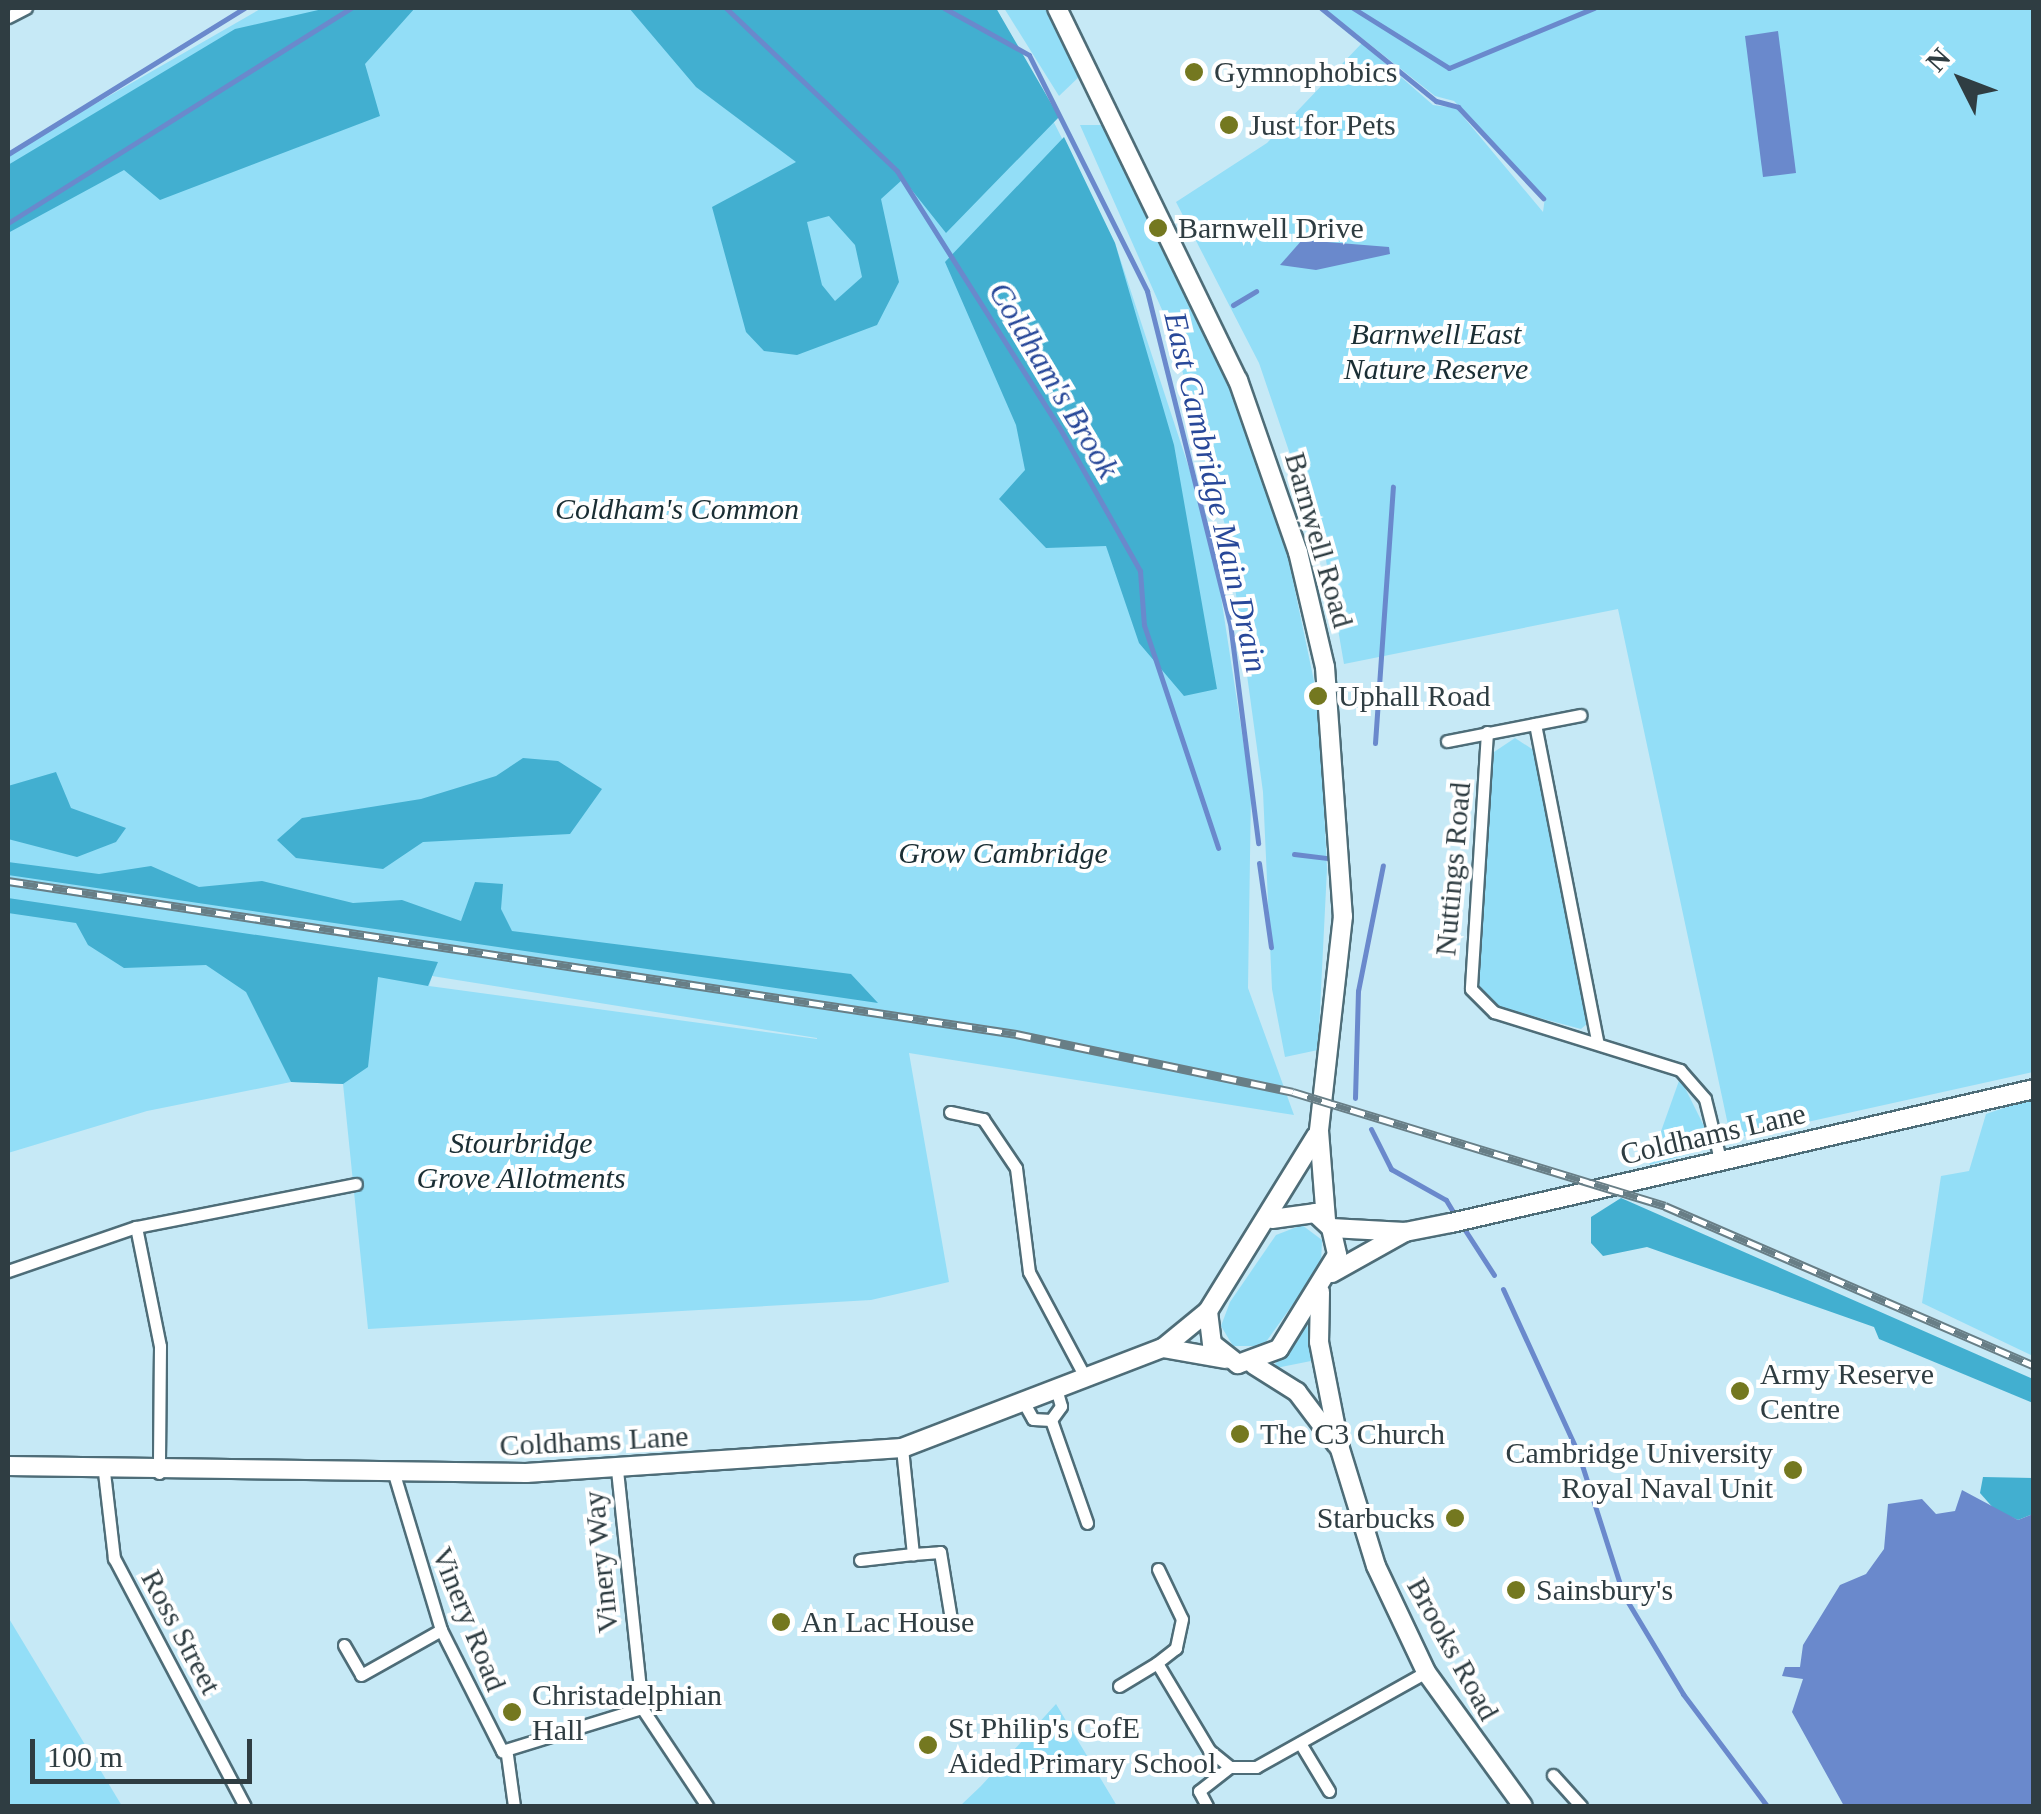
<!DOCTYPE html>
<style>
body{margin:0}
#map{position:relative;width:2041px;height:1814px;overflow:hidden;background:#c6e9f6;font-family:Georgia,serif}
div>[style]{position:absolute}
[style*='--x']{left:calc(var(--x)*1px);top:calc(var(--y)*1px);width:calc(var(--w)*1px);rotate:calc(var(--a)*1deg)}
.green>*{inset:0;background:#93def7}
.forest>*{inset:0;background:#42afd0}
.water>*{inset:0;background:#6a89cc}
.stream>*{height:5px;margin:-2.5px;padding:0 2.5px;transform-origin:2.5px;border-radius:2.5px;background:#6a89cc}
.roads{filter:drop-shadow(2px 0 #4e6d78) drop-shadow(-2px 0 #4e6d78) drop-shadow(0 2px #4e6d78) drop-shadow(0 -2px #4e6d78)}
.street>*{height:11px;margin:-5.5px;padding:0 5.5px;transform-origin:5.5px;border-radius:5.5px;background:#fff}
.secondary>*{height:18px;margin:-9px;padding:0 9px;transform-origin:9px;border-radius:9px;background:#fff}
.primary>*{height:18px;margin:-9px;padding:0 9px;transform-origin:9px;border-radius:9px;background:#fff}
.rail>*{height:9px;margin-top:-4.5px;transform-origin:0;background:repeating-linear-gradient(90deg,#fff 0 15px,#687e86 0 30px);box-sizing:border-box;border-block:2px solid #687e86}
.dots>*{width:28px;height:28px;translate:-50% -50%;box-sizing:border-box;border:5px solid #fff;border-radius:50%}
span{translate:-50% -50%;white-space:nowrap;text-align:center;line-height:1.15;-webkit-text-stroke:8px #fff;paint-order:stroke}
.poi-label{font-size:30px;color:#2f3d42}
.left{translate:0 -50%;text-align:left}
.right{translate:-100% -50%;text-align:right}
.park-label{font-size:30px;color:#1a2e34;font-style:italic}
.street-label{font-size:30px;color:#2f3d42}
.water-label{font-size:32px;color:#284899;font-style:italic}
.frame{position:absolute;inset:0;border:10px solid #2f3d42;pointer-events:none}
.north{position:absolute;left:1911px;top:30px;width:100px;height:100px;-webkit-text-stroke:8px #fff;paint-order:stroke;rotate:312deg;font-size:28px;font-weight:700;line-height:40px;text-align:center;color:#2f3d42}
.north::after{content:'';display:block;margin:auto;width:35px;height:45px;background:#2f3d42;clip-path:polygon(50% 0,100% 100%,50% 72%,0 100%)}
.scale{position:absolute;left:30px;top:1739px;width:222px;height:45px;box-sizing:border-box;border:5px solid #2f3d42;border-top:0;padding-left:12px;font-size:30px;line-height:35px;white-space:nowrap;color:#2f3d42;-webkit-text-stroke:8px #fff;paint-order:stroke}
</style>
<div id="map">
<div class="green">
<i style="clip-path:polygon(evenodd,262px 8px,996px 8px,1115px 243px,1212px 538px,1251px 792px,1248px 988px,1294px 1115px,909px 1053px,949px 1282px,871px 1300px,368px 1329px,343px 1084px,291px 1082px,147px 1111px,8px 1153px,8px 154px,262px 8px,432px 976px,817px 1038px,817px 1039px,429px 986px,432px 976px)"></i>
<i style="clip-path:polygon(1004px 8px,1046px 8px,1082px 74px,1059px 96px)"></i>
<i style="clip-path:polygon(1324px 8px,2033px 8px,2033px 1072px,1731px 1139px,1618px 609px,1344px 664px,1326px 560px,1259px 363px,1176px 202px,1267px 143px,1362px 43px,1433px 105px,1456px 108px,1543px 212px,1545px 197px,1454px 101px,1435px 96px)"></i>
<i style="clip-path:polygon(1080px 125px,1113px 125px,1223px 364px,1283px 533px,1319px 705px,1327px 869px,1318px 1050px,1285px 1057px,1272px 989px,1263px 792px,1228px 536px,1171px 330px)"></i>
<i style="clip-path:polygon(1515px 738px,1535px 751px,1589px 1022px,1581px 1029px,1491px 1005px,1474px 981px,1494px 752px)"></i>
<i style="clip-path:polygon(1680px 1078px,1709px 1136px,1704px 1150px,1649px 1165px)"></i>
<i style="clip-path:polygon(2033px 1098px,2034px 1098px,2033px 1356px,1922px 1303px,1941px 1176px,1969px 1171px,1986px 1114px)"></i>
<i style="clip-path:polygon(1302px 1225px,1322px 1240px,1321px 1265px,1263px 1346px,1233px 1346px,1221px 1326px,1230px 1302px,1276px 1235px)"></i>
<i style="clip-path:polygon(1307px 1324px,1316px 1360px,1276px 1368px,1275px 1364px)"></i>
<i style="clip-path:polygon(8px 1617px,122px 1806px,8px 1806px)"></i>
<i style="clip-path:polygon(1056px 1704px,1117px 1806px,960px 1806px,981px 1786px)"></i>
</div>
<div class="forest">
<i style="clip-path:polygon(327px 8px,415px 8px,365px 64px,380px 116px,160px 200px,124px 170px,8px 233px,8px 165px,235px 29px)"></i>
<i style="clip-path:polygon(evenodd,629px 8px,996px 8px,1059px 117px,946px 233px,903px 179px,881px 199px,899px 282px,877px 325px,797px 355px,764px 351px,746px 332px,712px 207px,796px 162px,696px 87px,629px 8px,829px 216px,855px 245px,862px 277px,835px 301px,822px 285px,807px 222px,829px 216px)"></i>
<i style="clip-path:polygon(1064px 137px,1115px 243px,1174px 445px,1217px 689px,1184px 696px,1139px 643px,1106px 546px,1046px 548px,999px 499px,1025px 470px,1016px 425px,945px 262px)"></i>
<i style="clip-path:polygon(523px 758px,558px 761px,602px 789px,570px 834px,423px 842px,383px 869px,296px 858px,277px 840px,302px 818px,421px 799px,496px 776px)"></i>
<i style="clip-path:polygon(56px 772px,71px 808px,126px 828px,116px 842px,77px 857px,8px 839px,8px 786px)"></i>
<i style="clip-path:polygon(8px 862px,99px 874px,151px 866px,199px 887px,262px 881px,353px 903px,402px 900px,461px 921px,475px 882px,503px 884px,501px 909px,512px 931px,851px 974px,878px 1003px,8px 875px)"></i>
<i style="clip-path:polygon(8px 898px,438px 962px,428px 986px,378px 977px,368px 1067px,343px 1084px,291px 1082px,246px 992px,206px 965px,124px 968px,88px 945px,76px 923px,8px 913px)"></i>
<i style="clip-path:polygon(1621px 1198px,2033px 1379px,2033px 1403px,1879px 1339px,1874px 1327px,1647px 1247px,1603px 1256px,1591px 1243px,1591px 1217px)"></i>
<i style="clip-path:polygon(1983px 1477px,2033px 1478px,2033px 1514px,2018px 1520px,1995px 1510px,1980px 1493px)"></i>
</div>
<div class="water">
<i style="clip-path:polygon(1778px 31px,1796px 173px,1763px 177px,1745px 36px)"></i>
<i style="clip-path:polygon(1302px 240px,1389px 247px,1390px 254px,1316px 270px,1280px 265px)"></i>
<i style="clip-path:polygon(1962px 1490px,2018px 1520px,2033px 1514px,2033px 1806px,1844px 1806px,1792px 1712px,1803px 1679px,1782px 1676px,1785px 1667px,1800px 1667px,1803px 1645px,1840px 1585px,1866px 1574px,1884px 1549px,1888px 1504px,1922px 1499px,1936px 1514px,1955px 1511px)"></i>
</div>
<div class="stream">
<i style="--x:726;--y:8;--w:236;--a:43.6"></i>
<i style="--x:897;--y:171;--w:303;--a:57.7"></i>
<i style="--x:1059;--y:427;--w:165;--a:60.6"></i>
<i style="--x:1140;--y:571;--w:54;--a:85.8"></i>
<i style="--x:1144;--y:625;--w:235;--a:71.6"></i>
<i style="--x:944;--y:8;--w:97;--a:28.9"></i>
<i style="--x:1029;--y:55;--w:264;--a:63.4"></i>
<i style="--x:1147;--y:291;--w:342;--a:76"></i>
<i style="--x:1230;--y:623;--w:222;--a:82.7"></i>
<i style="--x:1321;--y:8;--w:148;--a:39"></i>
<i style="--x:1436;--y:101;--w:23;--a:15"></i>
<i style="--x:1458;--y:107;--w:125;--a:47"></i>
<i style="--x:1353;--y:8;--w:113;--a:32"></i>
<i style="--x:1449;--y:68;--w:157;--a:-22.5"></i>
<i style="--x:8;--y:154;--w:278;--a:-31.7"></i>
<i style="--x:8;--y:223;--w:405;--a:-32.1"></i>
<i style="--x:1233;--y:305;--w:27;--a:-31"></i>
<i style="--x:1375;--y:743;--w:257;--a:-86"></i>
<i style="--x:1294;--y:854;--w:34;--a:7"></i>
<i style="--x:1259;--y:863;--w:85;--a:81.9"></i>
<i style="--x:1355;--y:1098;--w:107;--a:-88.4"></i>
<i style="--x:1358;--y:991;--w:128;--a:-78.8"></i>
<i style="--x:1371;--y:1129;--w:45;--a:63.4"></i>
<i style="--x:1391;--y:1169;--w:63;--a:29.4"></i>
<i style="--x:1446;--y:1200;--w:21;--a:59"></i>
<i style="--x:1463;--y:1227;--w:57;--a:57.1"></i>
<i style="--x:1503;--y:1289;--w:173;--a:65.4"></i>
<i style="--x:1581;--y:1462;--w:139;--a:72.3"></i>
<i style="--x:1623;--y:1594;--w:117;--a:59"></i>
<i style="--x:1683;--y:1694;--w:140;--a:53.1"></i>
</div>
<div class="roads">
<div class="street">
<i style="--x:8;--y:17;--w:20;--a:-27"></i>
<i style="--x:1535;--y:724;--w:323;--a:78.9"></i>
<i style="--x:1487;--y:732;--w:257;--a:93.6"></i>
<i style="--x:1471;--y:989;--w:33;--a:45"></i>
<i style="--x:1494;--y:1012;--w:195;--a:17.3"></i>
<i style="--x:1680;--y:1070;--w:38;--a:49"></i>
<i style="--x:1705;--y:1099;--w:62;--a:76"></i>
<i style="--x:1447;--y:741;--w:136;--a:-11"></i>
<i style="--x:950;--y:1112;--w:34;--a:12"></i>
<i style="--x:983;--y:1119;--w:59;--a:56"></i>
<i style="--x:1016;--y:1168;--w:105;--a:82.9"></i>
<i style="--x:1029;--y:1272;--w:119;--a:61.9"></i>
<i style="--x:136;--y:1227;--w:121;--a:78.6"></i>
<i style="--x:160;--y:1346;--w:127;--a:90.5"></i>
<i style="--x:8;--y:1271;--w:135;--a:-19"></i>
<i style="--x:136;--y:1227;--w:224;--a:-11.1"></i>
<i style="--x:1024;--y:1403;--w:18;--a:61"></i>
<i style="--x:1033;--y:1419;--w:18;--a:3"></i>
<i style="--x:1051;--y:1420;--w:109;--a:70.7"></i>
<i style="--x:1051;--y:1420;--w:17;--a:-54"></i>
<i style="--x:1061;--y:1406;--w:18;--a:-106"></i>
<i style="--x:902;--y:1448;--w:107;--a:84.1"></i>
<i style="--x:913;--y:1554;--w:27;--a:-4"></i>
<i style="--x:940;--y:1552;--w:68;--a:80.7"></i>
<i style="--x:617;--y:1470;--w:239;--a:84"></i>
<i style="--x:642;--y:1708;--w:118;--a:56.4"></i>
<i style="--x:104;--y:1472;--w:87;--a:83.4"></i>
<i style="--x:114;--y:1558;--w:280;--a:62.2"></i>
<i style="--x:394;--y:1474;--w:163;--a:73.2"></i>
<i style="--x:441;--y:1630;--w:136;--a:63.2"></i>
<i style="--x:502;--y:1751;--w:146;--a:-17.1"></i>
<i style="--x:860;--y:1560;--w:53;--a:-6.5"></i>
<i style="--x:1158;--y:1569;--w:55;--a:64.4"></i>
<i style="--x:1182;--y:1619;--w:30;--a:102"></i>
<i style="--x:1176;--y:1648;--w:24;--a:142"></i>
<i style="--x:1157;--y:1663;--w:101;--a:59.1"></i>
<i style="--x:1209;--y:1750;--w:27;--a:39"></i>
<i style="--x:1230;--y:1767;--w:26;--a:0"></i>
<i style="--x:1256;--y:1767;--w:195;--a:-29.2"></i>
<i style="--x:344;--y:1645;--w:34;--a:60"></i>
<i style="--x:361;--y:1675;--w:92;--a:-29.4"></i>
<i style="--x:1119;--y:1686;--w:44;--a:-31.2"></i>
<i style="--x:1300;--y:1743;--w:56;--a:58.9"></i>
<i style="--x:507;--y:1755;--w:51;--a:82.2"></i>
<i style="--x:1553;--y:1775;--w:42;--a:47.9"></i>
<i style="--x:1207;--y:1806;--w:17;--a:-118"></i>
<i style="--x:1199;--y:1791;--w:39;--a:-38"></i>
</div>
<div class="secondary">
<i style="--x:1331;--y:1228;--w:74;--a:3.1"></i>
<i style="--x:1405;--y:1232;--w:47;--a:-11.1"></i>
<i style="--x:1451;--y:1223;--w:598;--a:-12.94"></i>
<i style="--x:1332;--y:1273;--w:84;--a:-29.3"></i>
<i style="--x:1163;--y:1348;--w:64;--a:9.9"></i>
<i style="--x:8;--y:1466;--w:518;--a:0.77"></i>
<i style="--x:526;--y:1473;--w:377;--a:-3.8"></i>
<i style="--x:902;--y:1448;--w:280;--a:-21"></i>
<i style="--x:1163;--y:1348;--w:58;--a:-39.4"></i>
</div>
<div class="primary">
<i style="--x:1057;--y:8;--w:414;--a:64.1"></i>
<i style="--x:1238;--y:380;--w:182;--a:70.8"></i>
<i style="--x:1298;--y:552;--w:118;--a:76.8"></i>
<i style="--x:1325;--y:667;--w:250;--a:85.9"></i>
<i style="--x:1343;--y:916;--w:216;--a:96.4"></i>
<i style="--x:1319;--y:1131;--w:89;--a:85.5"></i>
<i style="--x:1272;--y:1219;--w:43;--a:-7.9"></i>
<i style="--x:1315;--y:1213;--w:22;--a:43"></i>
<i style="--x:1331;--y:1228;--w:28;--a:77"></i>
<i style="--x:1337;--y:1255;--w:110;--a:121.7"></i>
<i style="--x:1279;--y:1349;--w:44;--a:159.9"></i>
<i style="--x:1238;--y:1364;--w:33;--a:-142"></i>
<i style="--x:1212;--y:1344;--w:33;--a:-97"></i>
<i style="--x:1208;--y:1311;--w:206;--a:-58.3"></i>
<i style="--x:1320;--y:1292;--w:50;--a:91.1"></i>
<i style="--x:1319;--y:1342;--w:109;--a:78.9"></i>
<i style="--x:1340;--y:1449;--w:122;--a:72.9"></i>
<i style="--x:1376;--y:1566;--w:117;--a:64.7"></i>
<i style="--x:1426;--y:1672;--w:165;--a:54.1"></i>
<i style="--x:1254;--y:1365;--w:51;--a:32.1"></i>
<i style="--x:1297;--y:1392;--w:66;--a:53"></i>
</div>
</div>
<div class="rail">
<i style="--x:8;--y:881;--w:1020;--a:8.63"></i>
<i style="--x:1016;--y:1034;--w:283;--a:11.8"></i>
<i style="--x:1293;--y:1092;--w:389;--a:17"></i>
<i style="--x:1665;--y:1206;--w:402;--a:23.4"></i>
</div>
<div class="dots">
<i style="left:1194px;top:72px;background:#747820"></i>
<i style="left:1229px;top:125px;background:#747820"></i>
<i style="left:1158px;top:228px;background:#747820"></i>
<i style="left:1318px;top:696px;background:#747820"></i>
<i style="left:1740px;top:1391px;background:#747820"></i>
<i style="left:1240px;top:1434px;background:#747820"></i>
<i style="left:1793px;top:1470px;background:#747820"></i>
<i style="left:1455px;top:1518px;background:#747820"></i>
<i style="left:1516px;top:1590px;background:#747820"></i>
<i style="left:781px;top:1622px;background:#747820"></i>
<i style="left:512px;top:1712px;background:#747820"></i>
<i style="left:928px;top:1745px;background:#747820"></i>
</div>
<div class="poi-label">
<span class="left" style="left:1214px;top:72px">Gymnophobics</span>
<span class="left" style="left:1249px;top:125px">Just for Pets</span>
<span class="left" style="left:1178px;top:228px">Barnwell Drive</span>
<span class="left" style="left:1338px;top:696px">Uphall Road</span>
<span class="left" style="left:1760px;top:1391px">Army Reserve<br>Centre</span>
<span class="left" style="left:1260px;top:1434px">The C3 Church</span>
<span class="right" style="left:1773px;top:1470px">Cambridge University<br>Royal Naval Unit</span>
<span class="right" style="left:1435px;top:1518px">Starbucks</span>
<span class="left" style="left:1536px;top:1590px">Sainsbury's</span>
<span class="left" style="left:801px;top:1622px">An Lac House</span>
<span class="left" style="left:532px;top:1712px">Christadelphian<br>Hall</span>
<span class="left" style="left:948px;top:1745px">St Philip's CofE<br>Aided Primary School</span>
</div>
<div class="park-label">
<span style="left:1436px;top:351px">Barnwell East<br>Nature Reserve</span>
<span style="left:677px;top:509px">Coldham's Common</span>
<span style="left:1003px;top:853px">Grow Cambridge</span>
<span style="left:521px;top:1160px">Stourbridge<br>Grove Allotments</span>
</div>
<div class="street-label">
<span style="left:1319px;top:540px;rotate:74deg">Barnwell Road</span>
<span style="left:1453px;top:869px;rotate:-85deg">Nuttings Road</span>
<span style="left:1713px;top:1134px;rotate:-13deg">Coldhams Lane</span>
<span style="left:594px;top:1441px;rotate:-3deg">Coldhams Lane</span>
<span style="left:601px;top:1562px;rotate:-96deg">Vinery Way</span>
<span style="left:469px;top:1619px;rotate:68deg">Vinery Road</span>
<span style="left:181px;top:1632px;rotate:62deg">Ross Street</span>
<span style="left:1453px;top:1649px;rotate:61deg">Brooks Road</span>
</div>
<div class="water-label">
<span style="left:1054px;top:380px;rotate:59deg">Coldham's Brook</span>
<span style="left:1216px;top:492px;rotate:77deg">East Cambridge Main Drain</span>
</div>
<div class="frame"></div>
<div class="north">N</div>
<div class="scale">100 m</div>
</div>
